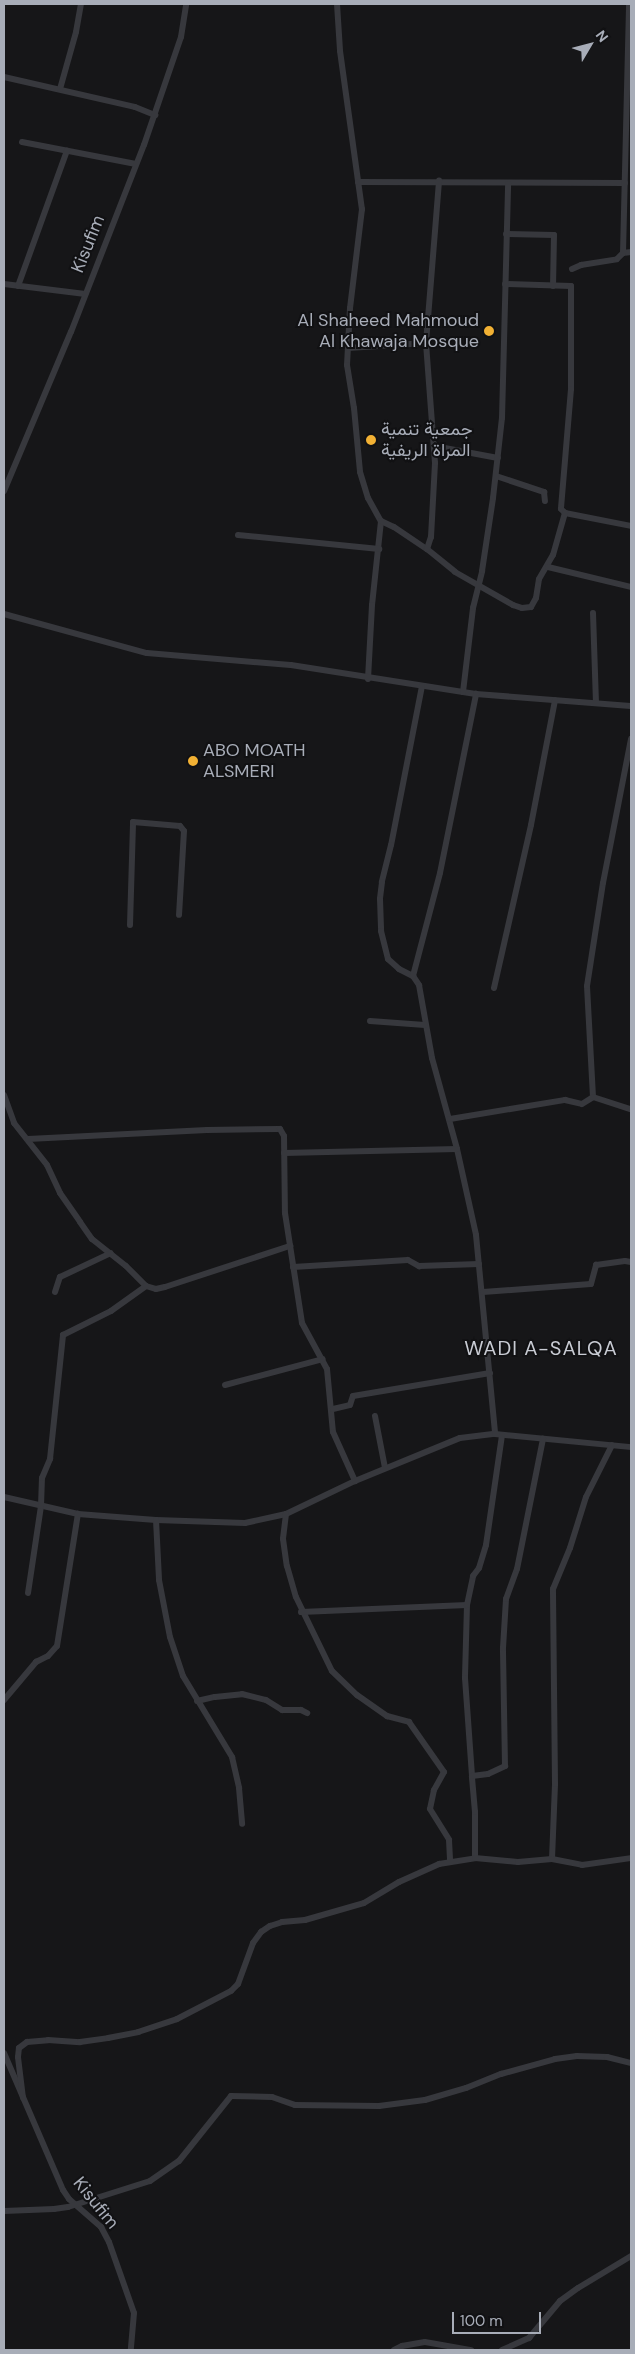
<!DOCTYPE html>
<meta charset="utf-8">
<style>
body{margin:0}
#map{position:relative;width:635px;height:2354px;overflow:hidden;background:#161618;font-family:"DM Sans",Vazirmatn,sans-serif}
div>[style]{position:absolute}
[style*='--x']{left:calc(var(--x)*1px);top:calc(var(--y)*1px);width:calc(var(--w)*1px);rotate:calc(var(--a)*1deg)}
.minor>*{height:6px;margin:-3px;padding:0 3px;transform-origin:3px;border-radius:3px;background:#37383d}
.dots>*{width:14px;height:14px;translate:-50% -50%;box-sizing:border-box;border:2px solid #111113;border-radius:50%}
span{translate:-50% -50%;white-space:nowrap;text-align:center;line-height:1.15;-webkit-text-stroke:4px #111113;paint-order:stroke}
.street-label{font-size:18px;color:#a8adb8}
.poi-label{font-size:18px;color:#a8adb8}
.right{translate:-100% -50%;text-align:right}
.left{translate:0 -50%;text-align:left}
.quarter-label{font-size:20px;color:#c9ccd4;letter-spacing:1px}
.frame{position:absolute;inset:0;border:5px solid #a8adb8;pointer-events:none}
.north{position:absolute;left:565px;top:20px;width:50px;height:50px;-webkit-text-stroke:4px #111113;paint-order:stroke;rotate:53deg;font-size:14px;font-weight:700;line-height:20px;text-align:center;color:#a8adb8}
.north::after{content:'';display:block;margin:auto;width:18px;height:22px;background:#a8adb8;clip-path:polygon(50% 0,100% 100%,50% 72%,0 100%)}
.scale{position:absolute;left:452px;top:2312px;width:89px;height:22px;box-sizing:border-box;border:2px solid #a8adb8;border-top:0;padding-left:6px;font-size:15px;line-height:18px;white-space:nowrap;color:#a8adb8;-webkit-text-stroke:4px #111113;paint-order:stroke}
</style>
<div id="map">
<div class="minor">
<i style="--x:337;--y:4;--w:47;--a:86.3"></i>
<i style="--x:340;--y:51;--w:160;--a:82.1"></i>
<i style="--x:362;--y:209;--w:100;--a:96.9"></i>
<i style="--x:350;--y:308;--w:57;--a:93"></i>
<i style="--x:347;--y:365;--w:44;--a:80.8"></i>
<i style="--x:354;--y:408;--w:64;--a:84.6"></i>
<i style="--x:360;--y:472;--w:27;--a:73"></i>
<i style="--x:368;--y:498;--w:26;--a:61"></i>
<i style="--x:381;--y:521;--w:84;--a:96.1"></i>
<i style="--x:372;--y:605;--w:74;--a:93.1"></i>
<i style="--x:4;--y:77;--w:134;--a:12.9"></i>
<i style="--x:135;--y:107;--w:22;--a:22"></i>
<i style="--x:60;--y:89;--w:59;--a:-74.3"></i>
<i style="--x:76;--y:32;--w:28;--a:-80"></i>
<i style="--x:22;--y:142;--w:116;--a:10.9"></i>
<i style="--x:358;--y:182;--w:267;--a:0.2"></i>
<i style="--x:506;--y:234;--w:48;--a:1.2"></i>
<i style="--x:554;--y:235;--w:51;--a:91.1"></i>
<i style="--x:623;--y:253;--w:8;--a:-7"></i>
<i style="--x:572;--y:269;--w:10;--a:-24"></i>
<i style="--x:581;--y:265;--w:36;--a:-9"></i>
<i style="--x:617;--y:259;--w:8;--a:-45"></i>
<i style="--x:623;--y:253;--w:249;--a:-88.6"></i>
<i style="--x:4;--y:284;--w:82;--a:7"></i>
<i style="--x:505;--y:284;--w:66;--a:1.7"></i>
<i style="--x:571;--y:286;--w:103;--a:90"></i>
<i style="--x:571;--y:389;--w:120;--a:94.8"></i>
<i style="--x:561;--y:509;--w:6;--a:45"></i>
<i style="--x:565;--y:513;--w:67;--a:11.1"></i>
<i style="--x:18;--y:286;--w:144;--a:-70.1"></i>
<i style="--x:348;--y:348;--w:78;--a:-3.7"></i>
<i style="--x:434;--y:446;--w:65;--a:10.6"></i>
<i style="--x:496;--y:476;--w:51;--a:18.4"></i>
<i style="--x:544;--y:492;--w:9;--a:84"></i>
<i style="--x:4;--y:491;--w:173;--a:-67.2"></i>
<i style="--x:71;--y:332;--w:201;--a:-68.7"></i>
<i style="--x:144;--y:145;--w:114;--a:-71.1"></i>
<i style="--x:181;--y:37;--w:33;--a:-81"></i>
<i style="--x:381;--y:521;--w:14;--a:25"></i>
<i style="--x:394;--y:527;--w:40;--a:34"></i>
<i style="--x:427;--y:549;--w:36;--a:39"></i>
<i style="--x:455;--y:572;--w:67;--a:29.6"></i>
<i style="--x:513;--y:605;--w:9;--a:18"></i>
<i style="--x:522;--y:608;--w:9;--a:-6"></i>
<i style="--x:531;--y:607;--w:10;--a:-61"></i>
<i style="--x:536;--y:598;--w:19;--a:-81"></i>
<i style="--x:539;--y:579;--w:28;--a:-60"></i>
<i style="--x:553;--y:555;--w:44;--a:-74.1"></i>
<i style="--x:238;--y:535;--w:142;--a:5.7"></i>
<i style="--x:427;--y:549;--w:13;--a:-72"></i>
<i style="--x:431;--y:537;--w:74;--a:-86.9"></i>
<i style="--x:435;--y:463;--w:120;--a:-94.3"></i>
<i style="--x:426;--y:343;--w:163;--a:-85.4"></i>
<i style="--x:548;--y:567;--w:85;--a:13.5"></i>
<i style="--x:593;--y:613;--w:90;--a:88.1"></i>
<i style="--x:4;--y:614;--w:148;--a:15.3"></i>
<i style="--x:147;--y:653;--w:144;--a:4.8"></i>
<i style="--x:291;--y:665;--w:187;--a:8.9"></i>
<i style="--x:476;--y:694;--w:155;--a:4.4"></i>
<i style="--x:422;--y:686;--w:162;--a:101"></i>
<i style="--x:391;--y:845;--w:38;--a:104"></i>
<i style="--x:382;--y:882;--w:17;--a:97"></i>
<i style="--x:380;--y:899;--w:32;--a:88"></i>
<i style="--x:381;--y:931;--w:29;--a:76"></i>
<i style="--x:388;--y:959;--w:15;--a:42"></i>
<i style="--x:399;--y:969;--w:16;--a:27"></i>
<i style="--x:413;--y:976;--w:11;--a:56"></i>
<i style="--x:419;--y:985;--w:74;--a:79.9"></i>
<i style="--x:432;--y:1058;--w:94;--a:74.6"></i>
<i style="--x:457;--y:1149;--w:88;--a:77.5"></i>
<i style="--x:476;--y:1235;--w:200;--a:84.5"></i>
<i style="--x:463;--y:692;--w:85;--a:-83.2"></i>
<i style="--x:473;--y:608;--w:38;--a:-76"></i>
<i style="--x:482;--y:571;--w:74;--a:-81.4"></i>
<i style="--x:493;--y:498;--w:81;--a:-83.6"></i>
<i style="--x:502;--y:418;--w:234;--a:-88.5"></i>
<i style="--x:130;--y:925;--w:103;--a:-88.3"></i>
<i style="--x:133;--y:822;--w:47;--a:4.9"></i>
<i style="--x:180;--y:826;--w:6;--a:51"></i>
<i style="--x:184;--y:831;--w:84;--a:93.4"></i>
<i style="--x:413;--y:976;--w:106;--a:-75.3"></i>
<i style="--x:440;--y:873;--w:183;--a:-78.6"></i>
<i style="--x:494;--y:988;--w:167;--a:-77.2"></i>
<i style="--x:531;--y:825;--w:127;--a:-79.1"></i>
<i style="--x:370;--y:1021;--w:55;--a:4.2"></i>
<i style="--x:4;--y:1095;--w:30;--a:70"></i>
<i style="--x:14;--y:1123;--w:53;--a:51.8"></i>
<i style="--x:47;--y:1165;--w:31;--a:65"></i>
<i style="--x:60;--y:1193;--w:35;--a:55"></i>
<i style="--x:80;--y:1222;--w:21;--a:55"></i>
<i style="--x:92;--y:1239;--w:43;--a:38.5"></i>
<i style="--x:126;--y:1266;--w:28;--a:45"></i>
<i style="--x:146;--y:1286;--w:10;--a:17"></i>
<i style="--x:156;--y:1289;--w:9;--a:-13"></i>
<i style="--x:165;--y:1287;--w:132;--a:-18.2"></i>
<i style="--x:593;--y:1097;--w:111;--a:-93.1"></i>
<i style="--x:587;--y:986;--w:104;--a:-81.2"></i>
<i style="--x:603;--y:883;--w:147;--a:-79"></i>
<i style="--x:450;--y:1119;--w:117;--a:-9.4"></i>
<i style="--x:565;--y:1100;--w:17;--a:13"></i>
<i style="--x:582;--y:1104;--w:13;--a:-32"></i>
<i style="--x:593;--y:1097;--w:40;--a:18"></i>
<i style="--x:28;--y:1139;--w:179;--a:-2.9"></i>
<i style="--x:207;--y:1130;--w:73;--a:-0.8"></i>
<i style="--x:280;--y:1129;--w:8;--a:60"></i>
<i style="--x:284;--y:1136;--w:77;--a:89.3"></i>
<i style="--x:285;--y:1213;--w:111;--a:81.2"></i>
<i style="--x:302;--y:1323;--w:52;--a:61.5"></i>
<i style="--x:327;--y:1369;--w:63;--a:84.6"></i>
<i style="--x:333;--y:1432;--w:54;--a:65.8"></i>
<i style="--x:284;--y:1153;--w:173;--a:-1.3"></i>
<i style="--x:293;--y:1267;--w:115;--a:-3.5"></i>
<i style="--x:408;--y:1260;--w:13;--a:29"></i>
<i style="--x:419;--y:1266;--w:60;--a:-1.9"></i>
<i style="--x:55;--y:1292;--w:16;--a:-72"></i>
<i style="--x:60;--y:1277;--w:56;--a:-25.2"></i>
<i style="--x:483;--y:1292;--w:108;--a:-4.2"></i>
<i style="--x:591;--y:1284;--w:20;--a:-75"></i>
<i style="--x:596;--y:1265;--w:29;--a:-8"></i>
<i style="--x:625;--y:1261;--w:6;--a:9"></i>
<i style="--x:225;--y:1385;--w:101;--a:-14.9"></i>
<i style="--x:333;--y:1409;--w:17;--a:-13"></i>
<i style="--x:350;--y:1405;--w:9;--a:-72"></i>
<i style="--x:353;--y:1396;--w:139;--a:-9.5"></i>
<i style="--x:375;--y:1416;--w:53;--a:79.1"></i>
<i style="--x:4;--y:1497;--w:76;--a:12.9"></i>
<i style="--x:78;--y:1514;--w:78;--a:4.4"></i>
<i style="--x:156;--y:1520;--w:89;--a:1.9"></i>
<i style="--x:245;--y:1523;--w:42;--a:-12.4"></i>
<i style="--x:286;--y:1514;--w:76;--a:-25.6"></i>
<i style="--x:355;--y:1481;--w:113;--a:-22.3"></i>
<i style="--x:460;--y:1438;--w:35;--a:-7"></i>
<i style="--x:495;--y:1434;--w:137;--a:5.5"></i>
<i style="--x:286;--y:1514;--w:25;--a:97"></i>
<i style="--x:283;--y:1539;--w:27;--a:82"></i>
<i style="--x:287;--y:1566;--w:32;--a:74"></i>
<i style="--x:296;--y:1597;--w:82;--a:64.1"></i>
<i style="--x:332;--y:1671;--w:35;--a:44"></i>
<i style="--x:357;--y:1695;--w:37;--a:35"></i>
<i style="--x:387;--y:1716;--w:23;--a:15"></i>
<i style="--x:409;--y:1722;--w:61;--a:55"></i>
<i style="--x:444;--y:1772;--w:21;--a:119"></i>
<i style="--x:434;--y:1790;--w:19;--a:102"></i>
<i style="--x:430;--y:1809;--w:36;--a:58"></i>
<i style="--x:449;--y:1840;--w:22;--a:87"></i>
<i style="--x:156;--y:1520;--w:60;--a:87.1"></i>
<i style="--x:159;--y:1580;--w:58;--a:79.1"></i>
<i style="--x:170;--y:1637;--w:41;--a:71.6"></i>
<i style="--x:183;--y:1676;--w:95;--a:58.8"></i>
<i style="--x:232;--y:1757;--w:32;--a:77"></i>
<i style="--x:239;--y:1788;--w:36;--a:85"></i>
<i style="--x:28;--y:1593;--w:88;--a:-81.5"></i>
<i style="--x:41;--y:1506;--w:28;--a:-88"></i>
<i style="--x:42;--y:1478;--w:21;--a:-67"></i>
<i style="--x:50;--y:1459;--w:125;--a:-84"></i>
<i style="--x:63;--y:1335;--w:54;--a:-26.6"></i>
<i style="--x:111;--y:1311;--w:43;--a:-35.5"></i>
<i style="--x:467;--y:1605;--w:73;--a:91.6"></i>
<i style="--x:465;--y:1678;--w:98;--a:85.9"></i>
<i style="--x:301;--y:1612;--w:166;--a:-2.4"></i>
<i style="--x:467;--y:1605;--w:30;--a:-78"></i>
<i style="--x:473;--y:1576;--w:10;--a:-53"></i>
<i style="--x:479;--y:1568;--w:24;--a:-73"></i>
<i style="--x:486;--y:1545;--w:111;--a:-81.7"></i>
<i style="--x:4;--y:1700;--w:50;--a:-49.9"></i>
<i style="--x:36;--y:1662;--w:13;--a:-27"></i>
<i style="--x:48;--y:1656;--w:13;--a:-48"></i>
<i style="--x:57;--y:1646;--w:134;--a:-81"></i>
<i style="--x:197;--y:1701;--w:18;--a:-13"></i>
<i style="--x:215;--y:1697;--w:27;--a:-6"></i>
<i style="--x:242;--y:1694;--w:25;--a:14"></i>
<i style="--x:266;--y:1700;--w:19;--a:32"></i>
<i style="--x:282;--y:1710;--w:19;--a:0"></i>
<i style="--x:301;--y:1710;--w:7;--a:27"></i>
<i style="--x:475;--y:1858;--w:46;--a:-90"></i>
<i style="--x:475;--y:1812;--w:36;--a:-95"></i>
<i style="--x:472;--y:1776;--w:16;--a:-7"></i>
<i style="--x:488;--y:1774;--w:19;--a:-25"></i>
<i style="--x:505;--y:1766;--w:118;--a:-91"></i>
<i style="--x:503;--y:1648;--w:49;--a:-86.5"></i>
<i style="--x:506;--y:1599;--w:32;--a:-70"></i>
<i style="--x:517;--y:1569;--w:133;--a:-78.7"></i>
<i style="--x:552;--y:1859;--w:75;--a:-87.7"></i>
<i style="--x:555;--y:1784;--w:195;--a:-90.6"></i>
<i style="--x:553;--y:1589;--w:44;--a:-67.5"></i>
<i style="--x:570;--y:1548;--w:53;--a:-72.6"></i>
<i style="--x:586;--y:1497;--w:58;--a:-63.4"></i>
<i style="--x:4;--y:2053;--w:149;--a:66.7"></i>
<i style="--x:63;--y:2190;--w:11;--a:56"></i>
<i style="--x:69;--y:2199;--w:43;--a:41.2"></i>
<i style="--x:101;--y:2227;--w:17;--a:62"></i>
<i style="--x:109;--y:2242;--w:75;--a:70.6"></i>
<i style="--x:134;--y:2313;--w:37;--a:95"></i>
<i style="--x:23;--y:2098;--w:41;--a:-97"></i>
<i style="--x:18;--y:2057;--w:9;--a:-84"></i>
<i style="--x:19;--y:2048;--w:10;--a:-37"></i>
<i style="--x:27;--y:2042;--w:21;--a:-5"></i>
<i style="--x:48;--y:2040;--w:32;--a:4"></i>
<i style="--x:80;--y:2042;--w:28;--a:-8"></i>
<i style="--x:108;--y:2038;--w:31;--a:-11"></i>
<i style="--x:138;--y:2032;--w:41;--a:-18.4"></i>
<i style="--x:177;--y:2019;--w:61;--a:-27.4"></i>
<i style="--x:231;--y:1991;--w:10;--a:-45"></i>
<i style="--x:238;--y:1984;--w:44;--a:-69.9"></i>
<i style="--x:253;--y:1943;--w:14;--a:-54"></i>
<i style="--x:261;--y:1932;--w:11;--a:-34"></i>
<i style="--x:270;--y:1926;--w:13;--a:-18"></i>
<i style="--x:282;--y:1922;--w:23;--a:-5"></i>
<i style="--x:305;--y:1920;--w:61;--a:-16.1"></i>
<i style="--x:364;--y:1903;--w:41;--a:-31"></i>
<i style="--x:399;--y:1882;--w:44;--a:-24.2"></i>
<i style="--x:439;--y:1864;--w:36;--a:-9"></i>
<i style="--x:475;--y:1858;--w:43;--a:5.3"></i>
<i style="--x:518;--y:1862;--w:34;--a:-5"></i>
<i style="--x:552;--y:1859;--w:31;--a:11"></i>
<i style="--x:582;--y:1865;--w:49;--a:-8.1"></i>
<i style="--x:4;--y:2211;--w:50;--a:-2.3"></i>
<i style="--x:54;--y:2209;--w:14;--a:-8"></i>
<i style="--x:68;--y:2207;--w:86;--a:-17.6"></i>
<i style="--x:150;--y:2181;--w:35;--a:-35"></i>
<i style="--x:179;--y:2161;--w:83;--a:-51.3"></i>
<i style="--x:231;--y:2096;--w:41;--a:1.4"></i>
<i style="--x:272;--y:2097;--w:24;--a:19"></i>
<i style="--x:295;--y:2105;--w:84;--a:0.7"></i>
<i style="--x:379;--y:2106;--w:46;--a:-7.4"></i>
<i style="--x:425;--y:2100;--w:43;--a:-16.3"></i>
<i style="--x:466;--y:2088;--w:38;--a:-22"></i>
<i style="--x:501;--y:2074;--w:56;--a:-15.5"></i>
<i style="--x:555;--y:2059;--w:22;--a:-8"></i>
<i style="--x:577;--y:2056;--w:30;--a:2"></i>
<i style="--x:607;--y:2057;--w:25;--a:14"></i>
<i style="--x:394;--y:2350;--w:9;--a:-27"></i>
<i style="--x:402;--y:2346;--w:23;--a:-10"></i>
<i style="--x:425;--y:2342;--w:47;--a:9.9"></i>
<i style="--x:502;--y:2350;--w:30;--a:-24"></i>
<i style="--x:529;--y:2338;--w:48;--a:-50"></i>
<i style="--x:560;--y:2301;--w:22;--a:-36"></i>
<i style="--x:578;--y:2288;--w:62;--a:-31.1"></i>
</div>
<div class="dots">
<i style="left:489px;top:331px;background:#f2b134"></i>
<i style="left:371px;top:440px;background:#f2b134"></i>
<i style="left:193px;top:761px;background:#f2b134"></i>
</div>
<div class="street-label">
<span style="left:88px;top:244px;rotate:-68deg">Kisufim</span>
<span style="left:96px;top:2203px;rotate:51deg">Kisufim</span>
</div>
<div class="poi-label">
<span class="right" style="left:479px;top:331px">Al Shaheed Mahmoud<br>Al Khawaja Mosque</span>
<span class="left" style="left:381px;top:440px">جمعية تنمية<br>المراة الريفية</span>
<span class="left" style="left:203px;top:761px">ABO MOATH<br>ALSMERI</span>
</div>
<div class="quarter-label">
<span style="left:541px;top:1348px">WADI A-SALQA</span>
</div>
<div class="frame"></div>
<div class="north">N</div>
<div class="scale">100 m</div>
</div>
